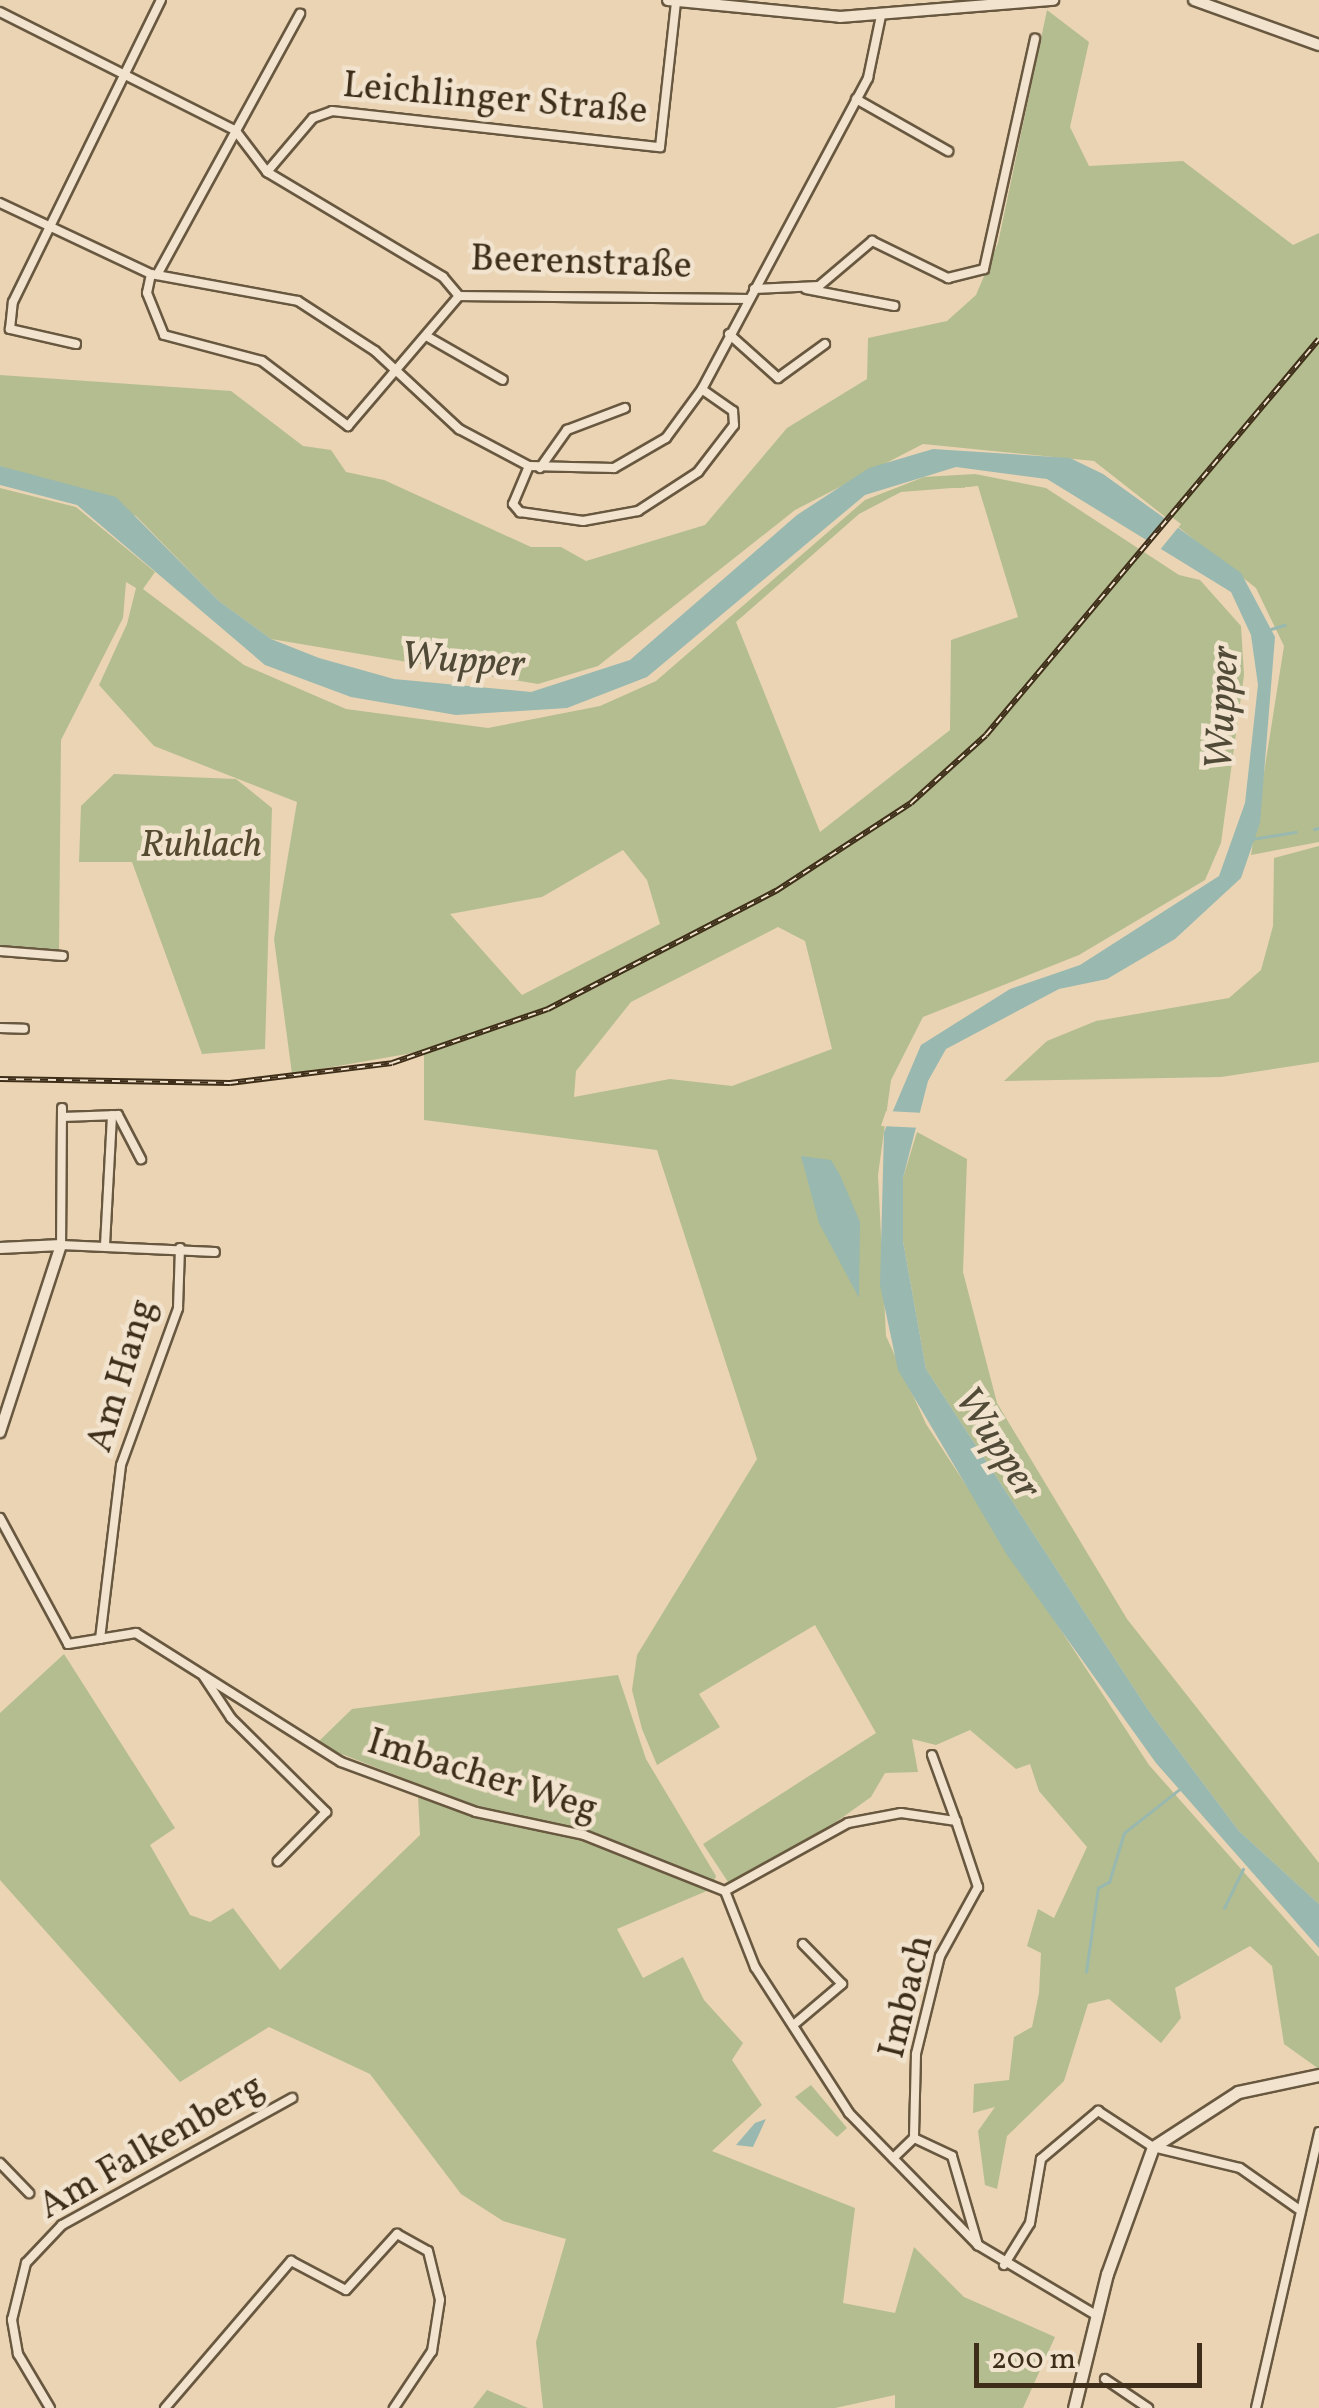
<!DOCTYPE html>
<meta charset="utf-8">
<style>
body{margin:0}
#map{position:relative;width:1319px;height:2408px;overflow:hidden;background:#ead4b4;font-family:Vollkorn,serif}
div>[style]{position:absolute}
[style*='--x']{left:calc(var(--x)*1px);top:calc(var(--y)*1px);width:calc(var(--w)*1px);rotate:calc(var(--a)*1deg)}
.green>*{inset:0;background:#b4bd8f}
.water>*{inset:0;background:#98b8b0}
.pier>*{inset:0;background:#ead4b4}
.stream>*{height:2.5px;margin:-1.25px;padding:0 1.25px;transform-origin:1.25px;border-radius:1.25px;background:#98b8b0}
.roads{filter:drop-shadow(2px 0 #695840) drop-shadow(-2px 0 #695840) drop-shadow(0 2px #695840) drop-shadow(0 -2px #695840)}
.minor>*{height:8px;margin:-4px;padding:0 4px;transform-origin:4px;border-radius:4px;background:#f1e3ce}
.tertiary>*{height:10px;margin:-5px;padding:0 5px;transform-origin:5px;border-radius:5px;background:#f1e3ce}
.secondary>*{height:11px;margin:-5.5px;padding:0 5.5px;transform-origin:5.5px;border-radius:5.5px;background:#f1e3ce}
.rail>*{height:6px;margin-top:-3px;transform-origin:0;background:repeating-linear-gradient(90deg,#f1e3ce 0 8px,#3e2e19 0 16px);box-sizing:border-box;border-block:2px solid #3e2e19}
span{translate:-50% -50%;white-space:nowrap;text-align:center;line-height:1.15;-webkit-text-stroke:9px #f1e3ce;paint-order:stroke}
.street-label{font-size:38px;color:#3e2e19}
.park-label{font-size:38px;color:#564b31;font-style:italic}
.water-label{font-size:40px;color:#504a37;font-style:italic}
.scale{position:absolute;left:974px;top:2343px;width:228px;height:45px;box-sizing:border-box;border:5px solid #3e2e19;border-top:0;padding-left:12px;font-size:30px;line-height:35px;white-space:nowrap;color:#3e2e19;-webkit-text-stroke:8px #f1e3ce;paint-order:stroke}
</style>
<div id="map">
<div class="green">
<i style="clip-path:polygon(1047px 10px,1089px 42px,1070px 127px,1089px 166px,1183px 161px,1293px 245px,1319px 233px,1319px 842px,1251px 855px,1284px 646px,1256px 588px,1094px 461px,923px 444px,795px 510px,598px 666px,538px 684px,271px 639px,219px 601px,136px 516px,0 466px,0 375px,231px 391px,303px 446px,331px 450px,346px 472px,384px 480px,531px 547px,561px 547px,586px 561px,705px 525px,787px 428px,867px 379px,868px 338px,947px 321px,976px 295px,998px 243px)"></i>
<i style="clip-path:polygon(evenodd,975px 474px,1046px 488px,1179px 575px,1200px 580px,1241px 626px,1244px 675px,1221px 843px,1205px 880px,1079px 955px,923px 1017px,891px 1080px,878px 1175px,886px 1336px,926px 1424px,1149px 1765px,1319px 1957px,1319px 2069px,1284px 2044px,1272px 1966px,1250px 1946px,1175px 1988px,1181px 2018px,1161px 2043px,1109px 1999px,1088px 2004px,1064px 2081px,1007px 2136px,997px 2189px,985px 2185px,978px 2131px,995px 2107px,973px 2113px,974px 2084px,1009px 2080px,1014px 2037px,1032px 2027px,1039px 1993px,1041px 1953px,1027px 1946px,1038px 1909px,1054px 1918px,1087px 1847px,1039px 1791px,1030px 1764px,1016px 1769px,970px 1730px,936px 1745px,912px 1739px,918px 1772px,885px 1773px,871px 1797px,822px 1832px,730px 1885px,703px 1844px,876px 1733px,815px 1625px,699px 1694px,720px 1727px,657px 1765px,642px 1729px,632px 1690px,637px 1655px,757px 1459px,657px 1150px,424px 1120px,424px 1051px,292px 1074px,274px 939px,297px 802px,154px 746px,99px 685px,127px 624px,136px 588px,126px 582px,123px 618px,61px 740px,59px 951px,0 945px,0 488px,76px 507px,155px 572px,143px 589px,244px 665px,346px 709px,488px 728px,600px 706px,656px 681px,865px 500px,924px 477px,975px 474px,978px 486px,1018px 617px,951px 640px,950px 730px,820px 832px,736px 622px,859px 514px,901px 492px,978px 486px,975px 474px,623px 850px,647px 880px,660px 924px,522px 995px,450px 914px,542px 897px,623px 850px,975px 474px,778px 927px,805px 941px,832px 1049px,732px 1086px,670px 1079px,574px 1097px,576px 1071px,631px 1002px,778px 927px)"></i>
<i style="clip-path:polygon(114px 774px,236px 779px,272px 808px,265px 1049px,202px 1054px,132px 862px,79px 862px,81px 806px)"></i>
<i style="clip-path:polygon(1319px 846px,1319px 1062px,1221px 1077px,1004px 1081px,1047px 1041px,1096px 1021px,1229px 998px,1261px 970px,1273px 926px,1274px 858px)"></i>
<i style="clip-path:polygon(917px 1132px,967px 1159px,963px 1272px,997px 1403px,1127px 1619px,1319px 1863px,1319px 1904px,1239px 1831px,1149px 1711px,926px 1369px,903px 1241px,903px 1178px)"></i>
<i style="clip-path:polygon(64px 1654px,175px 1828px,150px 1845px,190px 1915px,210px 1922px,233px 1908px,280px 1970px,420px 1835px,418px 1796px,544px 1826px,709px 1890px,617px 1929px,643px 1978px,683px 1957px,704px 2000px,743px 2043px,732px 2060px,762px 2105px,712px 2151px,855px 2208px,843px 2303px,895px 2313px,914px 2247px,964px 2297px,1055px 2337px,1023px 2408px,895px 2408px,895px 2395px,835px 2408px,543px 2408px,536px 2342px,566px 2239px,503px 2221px,461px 2194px,370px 2074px,269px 2027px,180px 2082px,0 1880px,0 1713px)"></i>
<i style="clip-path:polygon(618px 1675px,646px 1759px,716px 1876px,713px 1885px,575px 1828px,482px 1809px,316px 1744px,352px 1709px)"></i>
<i style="clip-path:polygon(811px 2085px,847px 2128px,837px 2137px,795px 2097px)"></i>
<i style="clip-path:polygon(487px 2390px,528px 2408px,473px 2408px)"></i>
</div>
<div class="water">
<i style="clip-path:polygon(933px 449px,1070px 458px,1103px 474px,1241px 573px,1275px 637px,1260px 823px,1241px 878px,1175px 939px,1107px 979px,1059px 989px,946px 1049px,928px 1081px,903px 1178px,903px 1241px,926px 1369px,1149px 1711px,1239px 1831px,1319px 1904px,1319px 1948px,1156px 1763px,1007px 1555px,898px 1370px,880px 1285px,884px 1132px,921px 1045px,1010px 989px,1080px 965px,1219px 876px,1245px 803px,1258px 685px,1251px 635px,1231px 592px,1047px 479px,956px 467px,865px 495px,647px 677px,567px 708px,456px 715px,351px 697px,265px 665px,77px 505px,0 485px,0 466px,116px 497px,219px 601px,271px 639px,319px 658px,394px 679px,531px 692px,630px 660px,797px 515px,869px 468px)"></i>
<i style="clip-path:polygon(801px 1156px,831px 1160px,840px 1175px,860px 1222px,859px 1298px,819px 1223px)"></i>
<i style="clip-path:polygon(766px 2119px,753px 2147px,736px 2145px,755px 2123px)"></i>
</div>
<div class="pier">
<i style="clip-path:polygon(1169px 515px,1181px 524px,1159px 551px,1144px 545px)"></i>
<i style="clip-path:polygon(886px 1111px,925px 1113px,923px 1128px,881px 1126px)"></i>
</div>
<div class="stream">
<i style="--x:1271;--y:629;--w:14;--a:-17"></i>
<i style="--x:1314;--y:829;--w:5;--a:-11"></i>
<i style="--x:1252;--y:839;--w:44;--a:-9.2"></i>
<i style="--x:1224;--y:1908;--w:43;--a:-64"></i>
<i style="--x:1086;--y:1972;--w:85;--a:-81.9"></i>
<i style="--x:1098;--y:1888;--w:13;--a:-29"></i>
<i style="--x:1109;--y:1882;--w:51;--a:-73"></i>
<i style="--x:1124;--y:1833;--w:73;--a:-38.3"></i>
</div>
<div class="roads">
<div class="minor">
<i style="--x:0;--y:12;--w:263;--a:26.7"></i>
<i style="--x:235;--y:130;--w:53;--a:52.7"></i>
<i style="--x:267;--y:172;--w:71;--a:-49.6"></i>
<i style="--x:313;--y:118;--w:20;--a:-20"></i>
<i style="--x:332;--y:111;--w:330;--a:6.3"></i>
<i style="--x:660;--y:147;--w:147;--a:-83.7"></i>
<i style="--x:856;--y:99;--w:106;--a:29.5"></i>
<i style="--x:267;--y:172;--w:205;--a:30.8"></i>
<i style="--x:443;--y:277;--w:25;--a:50"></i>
<i style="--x:459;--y:296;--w:288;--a:0.6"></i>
<i style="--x:0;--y:203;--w:167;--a:25.2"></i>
<i style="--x:151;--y:274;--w:149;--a:10.4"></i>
<i style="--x:298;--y:301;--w:92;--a:33"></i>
<i style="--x:375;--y:351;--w:115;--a:42.9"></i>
<i style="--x:459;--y:429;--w:79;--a:27.9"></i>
<i style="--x:529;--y:466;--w:85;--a:1.3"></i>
<i style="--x:614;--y:468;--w:60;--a:-30"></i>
<i style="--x:666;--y:438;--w:61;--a:-53.7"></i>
<i style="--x:702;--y:389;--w:353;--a:-61.9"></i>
<i style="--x:868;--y:78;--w:63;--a:-78.2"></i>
<i style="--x:151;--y:274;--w:19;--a:102"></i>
<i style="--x:147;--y:293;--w:45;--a:68"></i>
<i style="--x:164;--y:335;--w:101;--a:14.9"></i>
<i style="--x:262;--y:361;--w:108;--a:37.1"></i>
<i style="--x:348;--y:426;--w:171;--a:-49.5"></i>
<i style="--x:157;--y:275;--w:298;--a:-61.3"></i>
<i style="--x:754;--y:289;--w:65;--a:-2.6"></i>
<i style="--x:819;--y:286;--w:70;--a:-40.3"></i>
<i style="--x:872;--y:241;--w:85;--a:26"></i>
<i style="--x:948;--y:278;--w:37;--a:-14"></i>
<i style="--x:984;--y:269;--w:236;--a:-77.5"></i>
<i style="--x:806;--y:289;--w:90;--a:10.9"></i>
<i style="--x:729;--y:334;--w:66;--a:41.9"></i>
<i style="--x:778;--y:378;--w:58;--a:-35.9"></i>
<i style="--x:428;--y:337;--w:86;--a:29.8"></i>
<i style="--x:76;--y:344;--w:68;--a:-167.2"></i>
<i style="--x:10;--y:329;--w:27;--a:-84"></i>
<i style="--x:13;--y:302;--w:336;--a:-63.9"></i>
<i style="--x:529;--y:466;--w:41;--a:112.8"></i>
<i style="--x:513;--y:504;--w:11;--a:49"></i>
<i style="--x:520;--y:512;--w:64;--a:8.1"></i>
<i style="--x:583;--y:521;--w:56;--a:-10.3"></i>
<i style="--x:638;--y:511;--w:72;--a:-33"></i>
<i style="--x:698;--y:472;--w:59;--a:-52.5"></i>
<i style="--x:734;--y:425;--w:14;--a:-94"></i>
<i style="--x:733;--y:411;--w:38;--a:-145"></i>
<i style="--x:540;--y:468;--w:47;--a:-54.6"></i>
<i style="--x:567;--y:430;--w:62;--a:-20.8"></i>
<i style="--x:0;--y:951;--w:63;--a:4.5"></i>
<i style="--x:0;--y:1028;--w:24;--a:2"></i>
<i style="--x:62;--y:1108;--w:137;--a:90.4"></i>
<i style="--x:61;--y:1245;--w:154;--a:2.6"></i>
<i style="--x:62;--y:1117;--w:56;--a:-2"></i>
<i style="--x:118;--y:1115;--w:50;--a:62.4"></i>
<i style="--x:105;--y:1245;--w:130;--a:-86.9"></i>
<i style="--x:0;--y:1518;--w:143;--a:61.6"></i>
<i style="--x:68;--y:1644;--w:69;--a:-9.2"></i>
<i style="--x:136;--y:1633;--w:242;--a:32.2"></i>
<i style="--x:341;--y:1762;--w:144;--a:20.3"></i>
<i style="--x:476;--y:1812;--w:110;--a:12"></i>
<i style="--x:584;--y:1835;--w:152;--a:21.7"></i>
<i style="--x:100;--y:1639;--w:175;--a:-83.1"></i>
<i style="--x:121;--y:1465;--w:167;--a:-70"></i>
<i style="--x:178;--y:1308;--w:60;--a:-88.1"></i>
<i style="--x:204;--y:1677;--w:49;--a:56.6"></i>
<i style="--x:231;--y:1718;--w:134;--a:44.7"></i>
<i style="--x:326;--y:1812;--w:69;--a:134.4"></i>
<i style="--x:932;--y:1755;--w:70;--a:70"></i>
<i style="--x:725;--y:1891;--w:141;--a:-28.9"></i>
<i style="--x:848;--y:1823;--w:54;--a:-10.7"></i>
<i style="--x:901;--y:1813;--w:56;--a:8.3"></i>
<i style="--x:956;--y:1821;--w:70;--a:71.6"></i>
<i style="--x:978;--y:1887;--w:79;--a:118.8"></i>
<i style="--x:940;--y:1956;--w:101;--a:103.8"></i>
<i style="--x:916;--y:2054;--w:84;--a:91.4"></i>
<i style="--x:914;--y:2138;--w:29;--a:136"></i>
<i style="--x:725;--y:1891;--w:82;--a:68.5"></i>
<i style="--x:755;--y:1967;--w:174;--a:57.2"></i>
<i style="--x:849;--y:2113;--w:185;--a:45.7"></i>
<i style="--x:978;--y:2245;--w:137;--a:30.7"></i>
<i style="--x:797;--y:2022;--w:59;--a:-40.2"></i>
<i style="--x:842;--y:1984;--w:56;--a:-134.3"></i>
<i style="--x:914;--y:2138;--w:42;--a:25.3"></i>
<i style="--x:952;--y:2156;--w:93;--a:73.7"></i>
<i style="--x:0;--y:2163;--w:42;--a:46"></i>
<i style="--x:1004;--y:2265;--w:49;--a:-58.2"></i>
<i style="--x:1030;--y:2223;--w:65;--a:-80.2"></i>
<i style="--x:1041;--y:2159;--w:75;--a:-40.1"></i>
<i style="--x:1098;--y:2111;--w:66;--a:33.2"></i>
<i style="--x:1153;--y:2147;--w:89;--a:13.6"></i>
<i style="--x:1240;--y:2168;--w:70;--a:35.1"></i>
<i style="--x:1105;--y:2379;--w:52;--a:34"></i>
<i style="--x:50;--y:2408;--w:63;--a:-120.7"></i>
<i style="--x:18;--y:2354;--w:35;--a:-100"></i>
<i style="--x:12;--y:2320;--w:59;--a:-76.2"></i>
<i style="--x:26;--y:2263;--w:52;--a:-46.5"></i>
<i style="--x:62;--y:2225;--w:263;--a:-28.9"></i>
<i style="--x:165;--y:2408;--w:194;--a:-49.4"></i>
<i style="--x:291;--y:2261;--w:62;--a:27.8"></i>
<i style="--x:346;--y:2290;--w:76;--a:-47.7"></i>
<i style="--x:397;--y:2234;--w:35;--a:29"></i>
<i style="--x:428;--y:2251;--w:50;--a:76.2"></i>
<i style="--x:440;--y:2300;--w:52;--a:98.9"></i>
<i style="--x:432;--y:2351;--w:69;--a:123.7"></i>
<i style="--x:1256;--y:2408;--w:283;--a:-77.1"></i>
</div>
<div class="tertiary">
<i style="--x:668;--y:0;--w:173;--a:5.6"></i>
<i style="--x:840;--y:17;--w:214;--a:-4.6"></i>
<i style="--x:1194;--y:0;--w:133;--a:19.8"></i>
<i style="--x:0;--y:1248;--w:61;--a:-2.8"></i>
<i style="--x:61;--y:1245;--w:197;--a:108.1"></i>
</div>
<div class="secondary">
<i style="--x:1074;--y:2408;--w:138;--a:-76.2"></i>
<i style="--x:1107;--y:2274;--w:135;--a:-70.1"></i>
<i style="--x:1153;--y:2147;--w:101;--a:-32.9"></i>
<i style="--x:1238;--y:2092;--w:83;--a:-11.9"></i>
</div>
</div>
<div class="rail">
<i style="--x:0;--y:1079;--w:230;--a:1"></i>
<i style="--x:230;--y:1083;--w:163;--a:-7"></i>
<i style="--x:392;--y:1063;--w:165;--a:-19.1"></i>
<i style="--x:548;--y:1009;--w:257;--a:-27.4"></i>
<i style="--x:776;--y:891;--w:161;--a:-33.1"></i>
<i style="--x:911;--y:803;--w:101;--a:-42.2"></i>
<i style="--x:986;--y:735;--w:517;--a:-49.94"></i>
</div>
<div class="street-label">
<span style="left:495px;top:100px;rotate:5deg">Leichlinger Straße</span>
<span style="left:581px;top:264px;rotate:2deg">Beerenstraße</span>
<span style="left:123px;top:1376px;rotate:-73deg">Am Hang</span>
<span style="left:482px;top:1777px;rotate:17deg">Imbacher Weg</span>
<span style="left:908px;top:1997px;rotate:-76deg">Imbach</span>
<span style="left:152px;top:2148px;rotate:-30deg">Am Falkenberg</span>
</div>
<div class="park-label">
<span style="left:201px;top:847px">Ruhlach</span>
</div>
<div class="water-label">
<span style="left:463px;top:662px;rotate:4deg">Wupper</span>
<span style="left:1224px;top:708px;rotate:-87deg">Wupper</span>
<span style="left:996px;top:1444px;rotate:57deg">Wupper</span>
</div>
<div class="scale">200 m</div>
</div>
